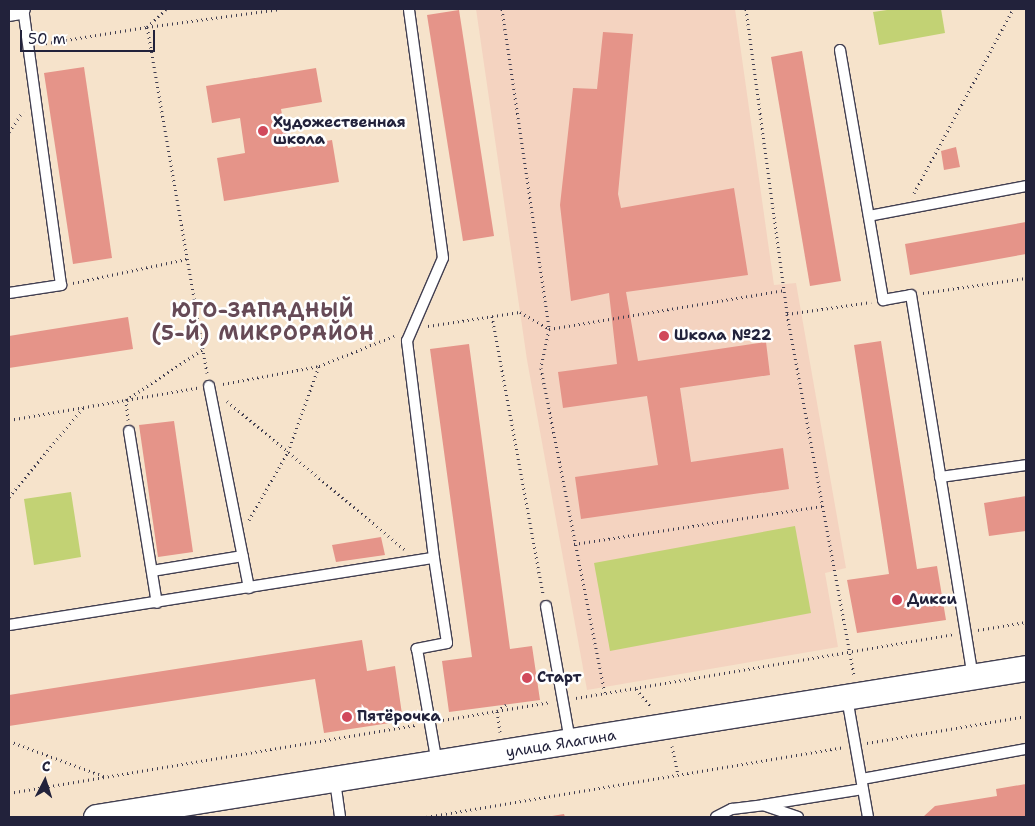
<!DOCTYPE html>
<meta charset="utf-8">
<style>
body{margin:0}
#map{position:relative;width:1035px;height:826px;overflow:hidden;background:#f6e3cb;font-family:"Shantell Sans",sans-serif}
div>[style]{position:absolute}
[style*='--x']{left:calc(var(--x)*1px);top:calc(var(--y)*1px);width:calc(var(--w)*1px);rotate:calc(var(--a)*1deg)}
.built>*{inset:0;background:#f4d3c0}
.green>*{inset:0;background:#c2d274}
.building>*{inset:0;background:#e59489}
.path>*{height:3px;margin-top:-1.5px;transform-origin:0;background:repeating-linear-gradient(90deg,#423f51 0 1px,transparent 0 5px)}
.roads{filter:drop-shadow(1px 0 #423f51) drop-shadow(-1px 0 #423f51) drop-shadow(0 1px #423f51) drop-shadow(0 -1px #423f51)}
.service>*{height:10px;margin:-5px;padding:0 5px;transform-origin:5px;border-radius:5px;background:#fff}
.minor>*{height:20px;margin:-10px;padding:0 10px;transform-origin:10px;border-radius:10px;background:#fff}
.tertiary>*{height:25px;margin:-12.5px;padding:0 12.5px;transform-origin:12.5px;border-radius:12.5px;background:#fff}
.dots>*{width:14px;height:14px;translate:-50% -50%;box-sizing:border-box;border:2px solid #fff;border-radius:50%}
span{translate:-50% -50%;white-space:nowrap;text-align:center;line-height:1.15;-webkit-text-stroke:5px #fff;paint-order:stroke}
.poi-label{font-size:15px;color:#22223b;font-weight:700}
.left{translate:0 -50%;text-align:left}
.street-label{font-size:15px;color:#22223b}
.district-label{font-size:20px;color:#664a56;font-weight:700;letter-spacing:1px}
.frame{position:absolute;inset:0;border:10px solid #22223b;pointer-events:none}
.north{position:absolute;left:20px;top:756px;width:50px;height:50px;-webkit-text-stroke:4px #fff;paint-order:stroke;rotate:5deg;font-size:14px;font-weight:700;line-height:20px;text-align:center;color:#22223b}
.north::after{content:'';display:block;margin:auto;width:18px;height:22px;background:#22223b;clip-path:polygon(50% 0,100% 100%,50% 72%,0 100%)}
.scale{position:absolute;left:20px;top:30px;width:135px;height:22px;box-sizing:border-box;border:2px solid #22223b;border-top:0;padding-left:6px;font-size:15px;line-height:18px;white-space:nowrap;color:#22223b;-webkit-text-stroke:4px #fff;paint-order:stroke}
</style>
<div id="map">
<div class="built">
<i style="clip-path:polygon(476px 9px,735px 9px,774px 285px,796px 283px,846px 568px,825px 573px,838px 647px,587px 690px,527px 360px)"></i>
</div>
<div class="green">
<i style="clip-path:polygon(894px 9px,941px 9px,945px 33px,879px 45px,873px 12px)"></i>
<i style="clip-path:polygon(71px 492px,81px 557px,34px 565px,24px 499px)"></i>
<i style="clip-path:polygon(795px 526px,811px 613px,610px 651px,594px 563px)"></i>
</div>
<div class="building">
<i style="clip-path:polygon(459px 10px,494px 236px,463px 241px,427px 15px)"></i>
<i style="clip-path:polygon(603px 32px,633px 34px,618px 194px,621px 208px,734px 188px,748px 275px,626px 292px,638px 361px,766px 342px,770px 375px,680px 388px,691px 462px,783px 448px,789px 489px,581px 519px,575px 477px,658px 465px,647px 396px,563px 408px,558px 372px,617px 364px,609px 293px,571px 301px,560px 205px,573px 88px,597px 89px)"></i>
<i style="clip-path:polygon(802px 51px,841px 281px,810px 286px,771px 57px)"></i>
<i style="clip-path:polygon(84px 67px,112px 258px,73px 264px,44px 73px)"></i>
<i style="clip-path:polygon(316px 68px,322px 102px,281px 109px,288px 148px,332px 140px,339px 182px,224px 201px,217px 158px,245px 153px,240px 118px,212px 123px,206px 86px)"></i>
<i style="clip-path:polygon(956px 147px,960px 167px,944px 170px,941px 151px)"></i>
<i style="clip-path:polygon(1026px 222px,1026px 254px,910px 275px,905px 244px)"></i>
<i style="clip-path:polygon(128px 317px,133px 349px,9px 368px,9px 336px)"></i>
<i style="clip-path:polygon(881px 341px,917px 569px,937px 566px,946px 620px,857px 633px,847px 580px,889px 574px,854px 345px)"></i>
<i style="clip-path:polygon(469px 344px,510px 649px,532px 646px,540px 700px,449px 712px,442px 661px,472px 657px,430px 349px)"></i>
<i style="clip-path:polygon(174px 421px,193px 552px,158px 557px,139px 425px)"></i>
<i style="clip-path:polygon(1026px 496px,1026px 531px,989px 536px,984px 503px)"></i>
<i style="clip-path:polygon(381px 537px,385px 555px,336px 562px,332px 545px)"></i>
<i style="clip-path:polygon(362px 640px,367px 671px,395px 666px,403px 721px,324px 733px,315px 679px,9px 726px,9px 695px)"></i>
<i style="clip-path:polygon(1026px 784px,1026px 817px,923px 817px,935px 806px,997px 796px,996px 789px)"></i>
<i style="clip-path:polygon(564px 814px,565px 817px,552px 817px,552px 816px)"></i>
</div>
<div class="path">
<i style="--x:502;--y:9;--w:323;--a:81.6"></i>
<i style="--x:549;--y:329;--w:40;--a:102"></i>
<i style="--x:541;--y:368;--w:331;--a:78.9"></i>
<i style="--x:746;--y:9;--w:308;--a:82.3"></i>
<i style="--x:787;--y:314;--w:85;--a:-8.1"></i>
<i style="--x:41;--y:44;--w:107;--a:-9.1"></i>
<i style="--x:147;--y:27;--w:26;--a:-43"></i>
<i style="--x:9;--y:132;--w:25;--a:-56"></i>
<i style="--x:914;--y:193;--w:209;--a:-61.7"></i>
<i style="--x:73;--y:283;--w:116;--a:-11.9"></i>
<i style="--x:923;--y:293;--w:104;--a:-8.3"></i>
<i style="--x:787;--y:314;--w:368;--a:79.5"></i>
<i style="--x:492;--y:316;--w:282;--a:79.6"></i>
<i style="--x:428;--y:326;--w:93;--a:-8.7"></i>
<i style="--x:520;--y:312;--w:34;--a:30"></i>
<i style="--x:549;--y:329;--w:238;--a:-9.4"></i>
<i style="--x:207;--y:373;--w:351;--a:-99.8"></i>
<i style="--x:147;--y:27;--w:135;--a:-7.7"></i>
<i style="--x:223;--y:384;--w:98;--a:-10.6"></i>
<i style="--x:319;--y:366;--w:81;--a:-21.8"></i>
<i style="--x:227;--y:401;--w:231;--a:39.9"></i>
<i style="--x:9;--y:420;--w:191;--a:-9.7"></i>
<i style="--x:128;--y:420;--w:20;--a:-96"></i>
<i style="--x:126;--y:400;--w:92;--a:-33.5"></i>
<i style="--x:9;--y:497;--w:116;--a:-50.3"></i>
<i style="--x:249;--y:520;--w:78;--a:-60.2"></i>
<i style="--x:288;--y:452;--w:91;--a:-70.2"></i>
<i style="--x:574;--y:544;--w:252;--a:-8.7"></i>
<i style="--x:978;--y:630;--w:49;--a:-9.5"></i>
<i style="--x:636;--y:689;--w:23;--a:50"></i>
<i style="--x:576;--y:698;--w:383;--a:-9.6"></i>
<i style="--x:443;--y:720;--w:109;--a:-9.5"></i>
<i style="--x:500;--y:732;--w:21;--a:-98"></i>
<i style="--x:497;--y:711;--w:11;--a:-34"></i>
<i style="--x:9;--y:741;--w:103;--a:20.4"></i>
<i style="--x:867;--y:743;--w:161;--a:-9.6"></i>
<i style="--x:672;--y:746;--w:30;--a:78"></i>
<i style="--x:9;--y:793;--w:414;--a:-9.5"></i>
<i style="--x:426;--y:817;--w:423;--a:-9.5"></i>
</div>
<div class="roads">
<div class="service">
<i style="--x:840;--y:50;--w:254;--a:80.2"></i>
<i style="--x:883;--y:300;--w:28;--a:-10"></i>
<i style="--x:911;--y:295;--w:386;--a:80.8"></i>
<i style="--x:869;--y:216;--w:160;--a:-10.8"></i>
<i style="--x:9;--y:293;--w:53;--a:-8.7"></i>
<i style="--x:61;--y:285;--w:279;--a:-97.8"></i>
<i style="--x:209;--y:386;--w:206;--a:78.8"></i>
<i style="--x:129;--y:431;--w:174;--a:80.8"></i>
<i style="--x:940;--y:477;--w:87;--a:-7.9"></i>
<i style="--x:434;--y:558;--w:86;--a:81.3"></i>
<i style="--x:447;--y:643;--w:31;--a:169"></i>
<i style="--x:417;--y:649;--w:117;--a:80.1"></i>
<i style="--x:152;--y:571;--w:92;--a:-9.4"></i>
<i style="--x:546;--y:606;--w:137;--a:79.9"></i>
<i style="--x:9;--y:625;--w:430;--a:-9"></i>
<i style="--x:434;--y:558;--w:219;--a:-97.1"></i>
<i style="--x:407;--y:341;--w:90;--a:-66.6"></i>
<i style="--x:443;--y:258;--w:251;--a:-97.8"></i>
<i style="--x:847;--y:698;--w:121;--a:80"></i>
<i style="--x:862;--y:779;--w:167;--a:-10.4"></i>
<i style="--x:335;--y:781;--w:36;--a:82"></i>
<i style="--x:763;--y:805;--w:101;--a:-9.1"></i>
<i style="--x:716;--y:817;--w:18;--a:-27"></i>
<i style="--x:732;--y:809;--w:31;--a:-7"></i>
<i style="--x:763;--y:805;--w:37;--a:19"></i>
</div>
<div class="minor">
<i style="--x:9;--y:11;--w:11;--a:-10"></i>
</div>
<div class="tertiary">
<i style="--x:96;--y:817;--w:942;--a:-9.1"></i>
</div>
</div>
<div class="dots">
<i style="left:263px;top:131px;background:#d1495b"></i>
<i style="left:664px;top:336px;background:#d1495b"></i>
<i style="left:897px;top:600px;background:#d1495b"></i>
<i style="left:527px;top:678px;background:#d1495b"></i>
<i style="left:347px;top:717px;background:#d1495b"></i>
</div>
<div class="poi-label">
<span class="left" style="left:273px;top:131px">Художественная<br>школа</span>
<span class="left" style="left:674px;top:336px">Школа №22</span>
<span class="left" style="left:907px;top:600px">Дикси</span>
<span class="left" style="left:537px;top:678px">Старт</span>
<span class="left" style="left:357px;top:717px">Пятёрочка</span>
</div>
<div class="street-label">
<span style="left:561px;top:744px;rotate:-9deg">улица Ялагина</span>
</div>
<div class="district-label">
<span style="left:263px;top:322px">ЮГО-ЗАПАДНЫЙ<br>(5-Й) МИКРОРАЙОН</span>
</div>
<div class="frame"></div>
<div class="north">С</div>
<div class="scale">50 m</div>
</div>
